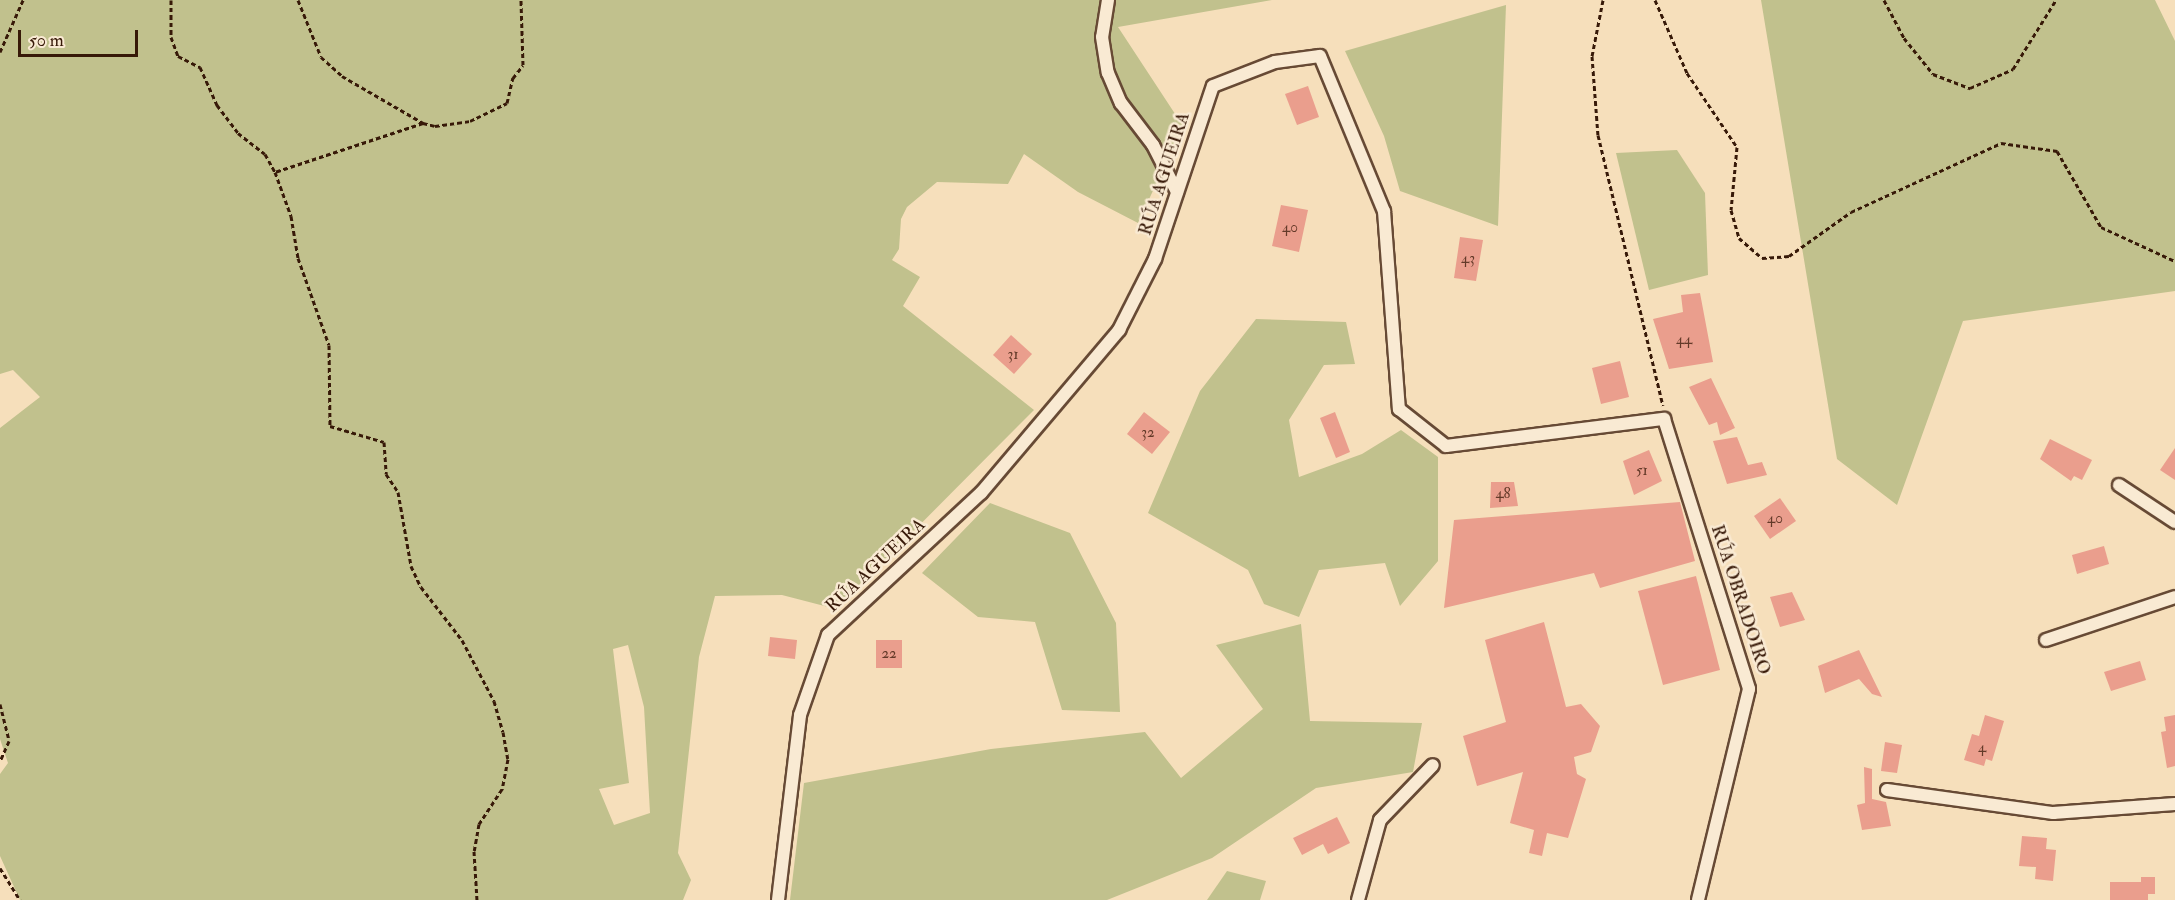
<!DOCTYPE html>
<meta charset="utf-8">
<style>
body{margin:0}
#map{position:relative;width:2175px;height:900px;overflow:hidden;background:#f6dfbb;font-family:"IM FELL Double Pica",serif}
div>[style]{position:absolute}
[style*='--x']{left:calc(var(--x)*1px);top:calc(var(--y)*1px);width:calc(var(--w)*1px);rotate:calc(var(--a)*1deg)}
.green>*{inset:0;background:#c1c18d}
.building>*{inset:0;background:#ea9e8d}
.path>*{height:3px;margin-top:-1.5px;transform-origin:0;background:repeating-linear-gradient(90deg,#371908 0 4.5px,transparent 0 7.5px)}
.roads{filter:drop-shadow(2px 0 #674a35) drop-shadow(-2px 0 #674a35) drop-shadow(0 2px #674a35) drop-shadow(0 -2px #674a35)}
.street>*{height:12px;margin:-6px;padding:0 6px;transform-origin:6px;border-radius:6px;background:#f9ead3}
span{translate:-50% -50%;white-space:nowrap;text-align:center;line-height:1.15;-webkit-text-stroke:5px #f9ead3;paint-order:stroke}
.number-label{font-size:15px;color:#643a29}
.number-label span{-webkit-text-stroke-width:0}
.street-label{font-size:18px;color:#371908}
.scale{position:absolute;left:18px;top:30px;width:120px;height:27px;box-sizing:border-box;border:3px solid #371908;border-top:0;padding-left:8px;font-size:18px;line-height:21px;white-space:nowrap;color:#371908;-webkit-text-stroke:4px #f9ead3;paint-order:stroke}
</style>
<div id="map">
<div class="green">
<i style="clip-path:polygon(evenodd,0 0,1272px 0,1118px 27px,1183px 126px,1138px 223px,1078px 192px,1024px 154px,1008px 184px,937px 182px,907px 207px,901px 219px,899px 249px,892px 260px,920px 277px,903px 306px,1034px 410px,836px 609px,782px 595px,715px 596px,699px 657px,678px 853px,691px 880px,683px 900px,20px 900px,0 856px,0 774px,8px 763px,0 739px,0 428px,40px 397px,13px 370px,0 374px,0 0,628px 645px,644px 707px,650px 813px,614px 825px,599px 789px,629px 783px,613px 649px,628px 645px)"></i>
<i style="clip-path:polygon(1761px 0,2155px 0,2175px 41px,2175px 291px,1963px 321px,1897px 505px,1837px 459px)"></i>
<i style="clip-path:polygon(1506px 5px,1498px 226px,1400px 191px,1384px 136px,1345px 51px)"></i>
<i style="clip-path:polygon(1677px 150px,1705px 193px,1708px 275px,1649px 290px,1616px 153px)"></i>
<i style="clip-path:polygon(1256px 319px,1346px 322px,1355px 364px,1324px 365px,1289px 420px,1299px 477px,1362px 454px,1401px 430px,1438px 457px,1438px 561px,1400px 606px,1385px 563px,1319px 570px,1299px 617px,1264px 604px,1248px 570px,1148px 513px,1200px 391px)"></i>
<i style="clip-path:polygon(990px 503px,1070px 533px,1116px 623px,1120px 712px,1062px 710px,1035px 622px,978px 617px,922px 573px)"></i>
<i style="clip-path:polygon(1301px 624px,1310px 721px,1422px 723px,1413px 772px,1316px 788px,1212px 858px,1107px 900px,790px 900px,804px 783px,991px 749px,1145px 732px,1181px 778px,1263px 709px,1216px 645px)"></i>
<i style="clip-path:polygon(1227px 871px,1266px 881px,1260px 900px,1207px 900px)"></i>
</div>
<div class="building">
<i style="clip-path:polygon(1308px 86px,1319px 117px,1297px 125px,1285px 94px)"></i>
<i style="clip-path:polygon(1281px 205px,1308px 210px,1299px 252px,1272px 246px)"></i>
<i style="clip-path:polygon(1460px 237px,1483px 240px,1476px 281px,1454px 278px)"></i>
<i style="clip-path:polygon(1700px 293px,1713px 362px,1669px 369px,1653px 319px,1683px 312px,1681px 295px)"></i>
<i style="clip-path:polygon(1011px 335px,1032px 354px,1014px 374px,993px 355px)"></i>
<i style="clip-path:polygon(1620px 361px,1629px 397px,1601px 404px,1592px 368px)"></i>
<i style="clip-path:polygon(1711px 378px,1735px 428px,1720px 435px,1717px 422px,1709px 425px,1689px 387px)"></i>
<i style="clip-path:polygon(1144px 412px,1170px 432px,1152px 454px,1127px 434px)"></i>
<i style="clip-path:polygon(1335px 412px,1350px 452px,1336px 458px,1320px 418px)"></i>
<i style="clip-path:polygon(1737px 437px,1748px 465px,1762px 462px,1767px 475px,1727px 484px,1713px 441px)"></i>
<i style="clip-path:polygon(2050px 439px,2092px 460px,2082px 480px,2074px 476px,2071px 481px,2040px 459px)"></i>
<i style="clip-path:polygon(2175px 448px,2175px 480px,2160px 470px)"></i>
<i style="clip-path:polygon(1649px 450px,1662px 481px,1634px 495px,1623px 461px)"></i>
<i style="clip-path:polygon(1491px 482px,1514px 482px,1518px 506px,1490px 508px)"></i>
<i style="clip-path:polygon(1780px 498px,1796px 521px,1770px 539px,1754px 516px)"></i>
<i style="clip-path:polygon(1680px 502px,1695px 561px,1600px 588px,1594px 573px,1444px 608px,1454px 520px)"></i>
<i style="clip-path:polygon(2104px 546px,2109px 564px,2077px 574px,2072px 555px)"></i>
<i style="clip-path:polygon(1696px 576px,1720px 670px,1663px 685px,1638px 591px)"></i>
<i style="clip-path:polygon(1792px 592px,1805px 620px,1780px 627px,1770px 597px)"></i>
<i style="clip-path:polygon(1544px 622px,1566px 707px,1581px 704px,1600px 726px,1591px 752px,1574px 757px,1577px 774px,1586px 779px,1568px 838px,1547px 833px,1542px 856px,1529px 853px,1534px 830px,1510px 823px,1523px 772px,1477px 786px,1463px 736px,1506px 722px,1485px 640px)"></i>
<i style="clip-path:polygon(770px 637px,797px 640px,795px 659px,768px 656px)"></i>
<i style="clip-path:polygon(876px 640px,902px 640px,902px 668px,876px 668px)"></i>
<i style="clip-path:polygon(1859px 650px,1882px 697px,1872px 694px,1859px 679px,1825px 693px,1818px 666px)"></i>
<i style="clip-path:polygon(2140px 661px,2146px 680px,2111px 691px,2104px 672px)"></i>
<i style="clip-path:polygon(1985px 715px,2004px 721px,1992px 761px,1986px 759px,1984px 766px,1964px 760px,1972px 734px,1979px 736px)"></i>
<i style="clip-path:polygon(2175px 715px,2175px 766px,2167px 768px,2161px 732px,2166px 731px,2164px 717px)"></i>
<i style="clip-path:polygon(1885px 742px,1902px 745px,1897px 773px,1881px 771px)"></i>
<i style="clip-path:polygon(1864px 767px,1872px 769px,1872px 799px,1886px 802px,1891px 826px,1862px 830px,1857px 805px,1865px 803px)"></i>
<i style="clip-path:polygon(1337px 817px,1350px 843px,1328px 854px,1323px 844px,1302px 855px,1293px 838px)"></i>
<i style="clip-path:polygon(2022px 836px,2047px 838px,2046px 849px,2056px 850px,2053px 881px,2035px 879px,2036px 867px,2019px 866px)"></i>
<i style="clip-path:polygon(2141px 877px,2155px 877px,2155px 894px,2148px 894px,2148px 900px,2110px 900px,2110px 882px,2141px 882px)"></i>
</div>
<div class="path">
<i style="--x:171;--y:0;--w:37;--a:90"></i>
<i style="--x:171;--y:37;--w:20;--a:70"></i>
<i style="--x:178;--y:56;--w:25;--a:27"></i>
<i style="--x:200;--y:67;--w:42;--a:65.9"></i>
<i style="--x:217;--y:105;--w:35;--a:53"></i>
<i style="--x:238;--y:133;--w:34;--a:38"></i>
<i style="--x:265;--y:154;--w:21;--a:61"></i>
<i style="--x:298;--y:0;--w:61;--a:68"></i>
<i style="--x:321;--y:57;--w:28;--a:42"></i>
<i style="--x:342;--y:76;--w:94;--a:30.1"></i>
<i style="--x:423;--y:123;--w:156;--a:161.7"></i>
<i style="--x:275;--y:172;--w:47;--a:70"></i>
<i style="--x:291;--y:216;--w:43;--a:80.5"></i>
<i style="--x:298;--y:258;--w:92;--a:70.4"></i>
<i style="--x:329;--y:345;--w:81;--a:89.3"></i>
<i style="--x:330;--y:426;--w:56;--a:16.5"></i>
<i style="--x:384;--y:442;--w:32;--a:86"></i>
<i style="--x:386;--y:474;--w:22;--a:56"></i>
<i style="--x:398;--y:492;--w:75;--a:80"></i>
<i style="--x:411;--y:566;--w:23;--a:65"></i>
<i style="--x:421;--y:587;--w:67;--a:52.3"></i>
<i style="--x:462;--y:640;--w:69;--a:62.3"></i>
<i style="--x:494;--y:701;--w:32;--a:74"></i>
<i style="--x:503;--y:732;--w:27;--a:80"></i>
<i style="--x:508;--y:759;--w:31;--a:101"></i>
<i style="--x:502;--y:789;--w:42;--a:123.3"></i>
<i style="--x:479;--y:824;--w:27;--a:100"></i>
<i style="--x:474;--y:851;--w:49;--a:86.5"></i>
<i style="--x:1603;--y:0;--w:57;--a:101.1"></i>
<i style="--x:1592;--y:56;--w:79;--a:85.7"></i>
<i style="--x:1598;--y:135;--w:278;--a:76.5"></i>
<i style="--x:1655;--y:0;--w:80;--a:66.3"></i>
<i style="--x:1687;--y:73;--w:89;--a:56"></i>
<i style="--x:1737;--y:147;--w:63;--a:95.4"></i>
<i style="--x:1731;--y:210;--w:29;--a:74"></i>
<i style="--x:1739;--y:238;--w:30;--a:41"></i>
<i style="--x:1762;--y:258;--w:27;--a:-4"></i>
<i style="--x:1789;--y:256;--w:76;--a:-35.4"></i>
<i style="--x:1851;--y:212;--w:165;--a:-24.7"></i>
<i style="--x:2001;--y:143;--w:57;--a:8.1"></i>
<i style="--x:2057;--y:151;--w:88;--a:59.9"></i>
<i style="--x:2101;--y:227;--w:81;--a:24.7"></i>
<i style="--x:1884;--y:0;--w:43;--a:62.2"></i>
<i style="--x:1904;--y:38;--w:46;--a:51.1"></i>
<i style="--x:1933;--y:74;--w:40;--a:21"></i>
<i style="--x:1970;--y:88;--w:47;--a:-23.8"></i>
<i style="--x:2013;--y:69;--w:81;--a:-58.1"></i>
<i style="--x:0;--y:52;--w:57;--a:-66.1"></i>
<i style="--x:423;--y:123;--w:12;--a:14"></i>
<i style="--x:435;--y:126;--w:35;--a:-8"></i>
<i style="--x:470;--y:121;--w:41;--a:-25.9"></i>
<i style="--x:507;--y:103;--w:26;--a:-77"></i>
<i style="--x:513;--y:78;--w:16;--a:-52"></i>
<i style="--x:523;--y:65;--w:65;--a:-91.8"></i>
<i style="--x:0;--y:704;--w:38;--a:76"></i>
<i style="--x:9;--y:741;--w:22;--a:114"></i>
<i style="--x:0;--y:868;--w:38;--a:58"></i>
</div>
<div class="roads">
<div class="street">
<i style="--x:1108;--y:0;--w:37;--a:99"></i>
<i style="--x:1102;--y:37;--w:36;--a:81"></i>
<i style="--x:1108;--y:73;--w:33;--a:67"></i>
<i style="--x:1121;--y:103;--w:53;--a:52.7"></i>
<i style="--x:1153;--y:145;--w:53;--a:62.9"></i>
<i style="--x:2119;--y:485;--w:67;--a:33.5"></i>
<i style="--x:2046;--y:640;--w:136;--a:-18.4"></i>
<i style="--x:1887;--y:790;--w:168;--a:7.9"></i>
<i style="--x:2053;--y:813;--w:122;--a:-4.2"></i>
<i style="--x:778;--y:900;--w:186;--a:-83.2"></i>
<i style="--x:800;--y:715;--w:85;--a:-70.7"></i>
<i style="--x:828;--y:635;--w:209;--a:-42.9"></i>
<i style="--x:981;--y:493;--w:214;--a:-49.7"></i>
<i style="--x:1119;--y:330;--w:80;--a:-63.1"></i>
<i style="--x:1155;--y:259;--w:182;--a:-71.5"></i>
<i style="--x:1213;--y:86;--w:66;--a:-21.2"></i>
<i style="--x:1275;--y:62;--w:45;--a:-7.6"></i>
<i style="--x:1320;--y:56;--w:168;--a:67.6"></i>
<i style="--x:1384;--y:211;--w:199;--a:85.7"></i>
<i style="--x:1399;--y:409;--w:60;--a:38.2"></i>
<i style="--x:1446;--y:446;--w:220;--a:-7.1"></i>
<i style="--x:1664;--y:419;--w:283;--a:72.5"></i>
<i style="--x:1749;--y:689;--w:217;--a:103.6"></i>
<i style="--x:1358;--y:900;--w:83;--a:-74.6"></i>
<i style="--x:1380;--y:820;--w:76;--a:-46.1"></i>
</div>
</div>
<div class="number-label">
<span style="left:1290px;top:228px">40</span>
<span style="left:1468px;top:259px">43</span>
<span style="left:1684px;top:340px">44</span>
<span style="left:1013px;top:355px">31</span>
<span style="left:1148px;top:433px">32</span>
<span style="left:1642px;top:471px">51</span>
<span style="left:1503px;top:494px">48</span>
<span style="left:1775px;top:519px">40</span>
<span style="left:889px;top:654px">22</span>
<span style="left:1982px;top:748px">4</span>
</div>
<div class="street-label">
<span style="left:1165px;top:174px;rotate:-72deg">RÚA AGUEIRA</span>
<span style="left:876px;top:566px;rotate:-43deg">RÚA AGUEIRA</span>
<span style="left:1740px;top:600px;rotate:72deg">RÚA OBRADOIRO</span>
</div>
<div class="scale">50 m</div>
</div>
